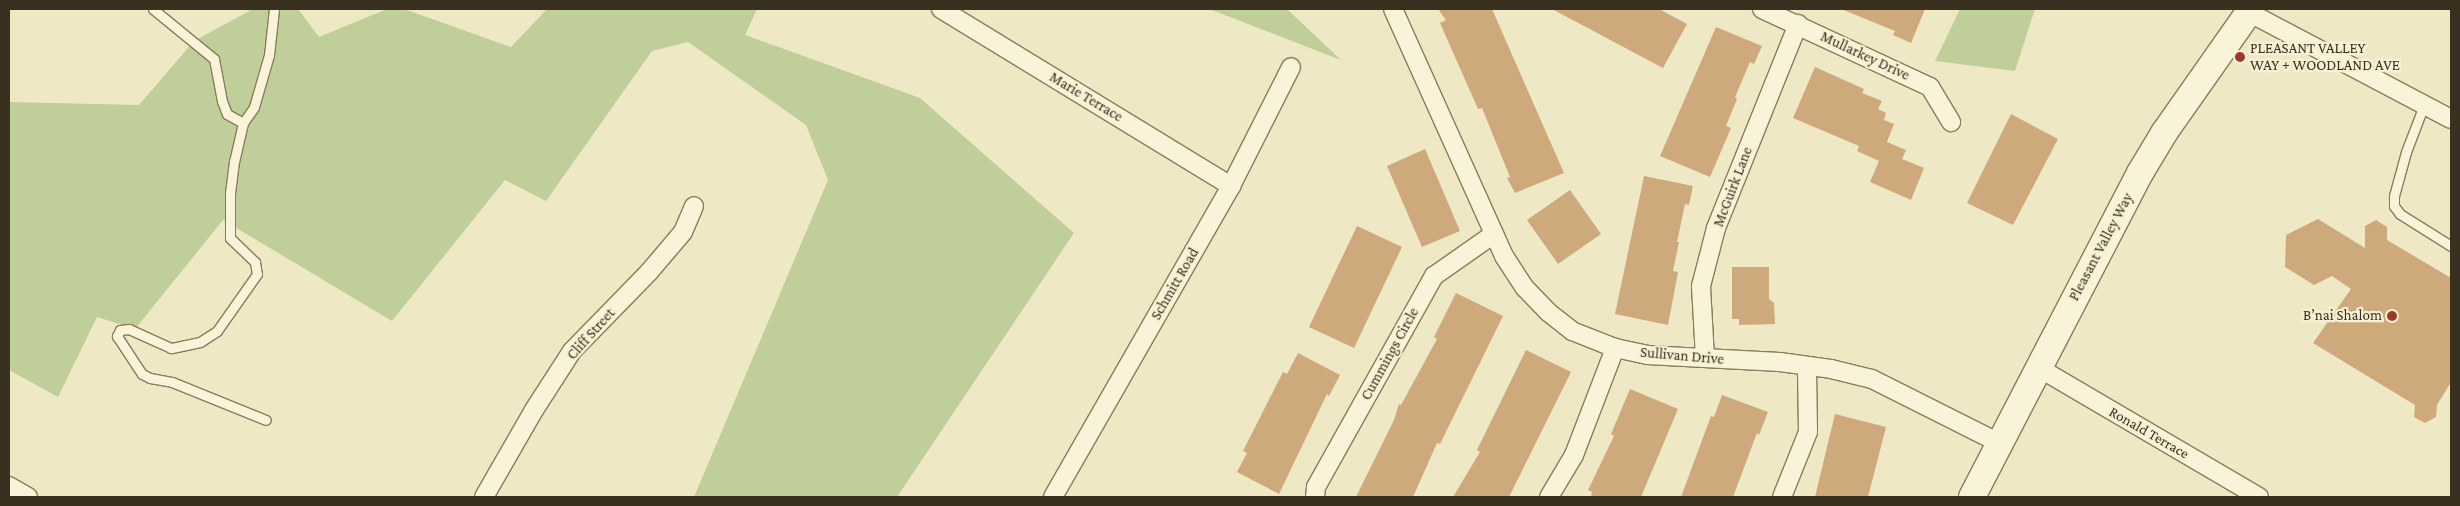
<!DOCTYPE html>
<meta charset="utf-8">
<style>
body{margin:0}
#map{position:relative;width:2460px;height:506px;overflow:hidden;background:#efe8c5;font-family:"Crimson Pro",serif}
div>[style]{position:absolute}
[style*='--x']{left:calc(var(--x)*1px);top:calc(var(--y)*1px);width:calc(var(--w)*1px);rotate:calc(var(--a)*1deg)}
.green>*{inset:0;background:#c0ce99}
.building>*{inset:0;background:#cea97b}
.roads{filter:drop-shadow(1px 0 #8b7b5b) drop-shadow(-1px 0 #8b7b5b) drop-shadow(0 1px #8b7b5b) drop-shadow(0 -1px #8b7b5b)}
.lane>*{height:9px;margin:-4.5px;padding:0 4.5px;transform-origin:4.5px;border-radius:4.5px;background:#f9f4d9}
.street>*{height:18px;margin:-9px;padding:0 9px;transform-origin:9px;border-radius:9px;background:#f9f4d9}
.secondary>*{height:26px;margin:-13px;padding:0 13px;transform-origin:13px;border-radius:13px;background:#f9f4d9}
.dots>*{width:14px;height:14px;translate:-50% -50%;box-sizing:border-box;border:2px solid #f6f1d5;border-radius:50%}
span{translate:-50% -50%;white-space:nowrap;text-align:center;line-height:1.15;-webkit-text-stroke:4.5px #f6f1d5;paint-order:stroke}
.poi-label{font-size:15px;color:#3a301f}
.left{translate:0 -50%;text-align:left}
.right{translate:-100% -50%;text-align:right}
.street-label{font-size:15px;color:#3a301f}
.frame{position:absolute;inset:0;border:10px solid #3a301f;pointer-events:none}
</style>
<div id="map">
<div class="green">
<i style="clip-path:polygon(253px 9px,298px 9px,319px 37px,387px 9px,404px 9px,511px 47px,547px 9px,757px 9px,745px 35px,920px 98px,1074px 233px,897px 497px,694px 497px,828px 180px,806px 125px,688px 42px,652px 51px,546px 201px,505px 180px,392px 321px,223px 220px,135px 329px,97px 317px,58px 397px,9px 370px,9px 102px,139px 105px,194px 41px)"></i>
<i style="clip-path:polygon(1209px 9px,1287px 9px,1341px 60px)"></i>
<i style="clip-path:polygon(1960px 9px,2035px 9px,2015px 71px,1935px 61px)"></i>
</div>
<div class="building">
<i style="clip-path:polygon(1438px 9px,1492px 9px,1564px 173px,1515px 193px,1507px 178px,1510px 177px,1482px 108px,1478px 109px,1440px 23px,1446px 20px)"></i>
<i style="clip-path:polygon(1552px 9px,1659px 9px,1687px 24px,1663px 68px)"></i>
<i style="clip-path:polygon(1841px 9px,1925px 9px,1911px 43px,1893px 35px,1895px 31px)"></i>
<i style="clip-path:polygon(1716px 27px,1762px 46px,1754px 64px,1750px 62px,1735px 97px,1737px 99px,1726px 126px,1731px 128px,1710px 177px,1660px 156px)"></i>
<i style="clip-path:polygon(1815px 67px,1864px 89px,1862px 93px,1882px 101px,1878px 109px,1886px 113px,1884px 120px,1894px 124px,1887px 142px,1906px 150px,1902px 159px,1924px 168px,1911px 200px,1870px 182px,1879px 161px,1857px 151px,1859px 146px,1793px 118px)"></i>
<i style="clip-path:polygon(2011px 114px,2058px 139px,2013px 225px,1967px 203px)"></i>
<i style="clip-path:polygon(1425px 149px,1460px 231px,1422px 247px,1387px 166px)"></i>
<i style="clip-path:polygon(1644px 176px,1693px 186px,1689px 205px,1685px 204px,1677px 242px,1679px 242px,1673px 271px,1678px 272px,1668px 325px,1615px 314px)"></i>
<i style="clip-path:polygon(1570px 190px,1601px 234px,1558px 264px,1527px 220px)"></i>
<i style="clip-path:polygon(2318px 219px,2365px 248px,2365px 226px,2376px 220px,2387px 227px,2387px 240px,2451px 278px,2451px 382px,2437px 405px,2436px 417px,2425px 423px,2414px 417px,2415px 405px,2313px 343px,2351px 289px,2332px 276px,2314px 285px,2285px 267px,2286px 235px)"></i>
<i style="clip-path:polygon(1357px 226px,1402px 247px,1354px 348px,1309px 327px)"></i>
<i style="clip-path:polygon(1732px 267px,1769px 267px,1769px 299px,1774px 303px,1775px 324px,1739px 325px,1739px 319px,1732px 319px)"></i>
<i style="clip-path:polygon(1456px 293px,1503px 316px,1440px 444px,1437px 443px,1413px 497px,1356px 497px,1394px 420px,1399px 404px,1401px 405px,1437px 339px,1434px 337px)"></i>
<i style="clip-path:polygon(1526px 350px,1571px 372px,1509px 497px,1453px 497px,1480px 452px,1477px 450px)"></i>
<i style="clip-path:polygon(1298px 353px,1340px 375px,1329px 396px,1327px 394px,1279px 494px,1237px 472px,1247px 453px,1243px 451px,1283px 372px,1287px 374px)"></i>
<i style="clip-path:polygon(1630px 389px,1678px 409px,1641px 497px,1591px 497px,1592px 492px,1588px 490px,1614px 436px,1611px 434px)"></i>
<i style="clip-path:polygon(1722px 395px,1768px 412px,1759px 435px,1757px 433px,1733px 497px,1681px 497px,1711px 416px,1714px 417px)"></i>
<i style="clip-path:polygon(1835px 414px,1886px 427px,1868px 497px,1815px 497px)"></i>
</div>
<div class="roads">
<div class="lane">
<i style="--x:153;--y:9;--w:79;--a:39.3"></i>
<i style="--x:214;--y:59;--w:43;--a:79.2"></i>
<i style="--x:222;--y:101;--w:14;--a:69"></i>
<i style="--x:227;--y:114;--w:18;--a:29"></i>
<i style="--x:243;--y:123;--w:39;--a:103"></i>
<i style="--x:234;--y:161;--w:32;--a:97"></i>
<i style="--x:230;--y:193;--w:45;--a:90"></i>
<i style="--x:230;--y:238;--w:35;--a:44"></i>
<i style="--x:255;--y:262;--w:12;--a:81"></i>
<i style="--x:257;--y:274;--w:70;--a:125.1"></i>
<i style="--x:217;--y:331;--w:20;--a:147"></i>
<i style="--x:200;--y:342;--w:30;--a:168"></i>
<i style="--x:171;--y:348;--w:46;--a:-155.7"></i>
<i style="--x:129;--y:329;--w:9;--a:174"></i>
<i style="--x:120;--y:330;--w:7;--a:117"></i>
<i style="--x:117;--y:336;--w:45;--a:56.7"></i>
<i style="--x:142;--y:374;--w:9;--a:27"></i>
<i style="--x:150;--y:378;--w:22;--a:10"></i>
<i style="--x:172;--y:382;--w:101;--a:22"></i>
<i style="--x:2424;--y:105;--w:50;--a:111"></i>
<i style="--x:2406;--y:152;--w:46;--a:105.3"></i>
<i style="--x:2394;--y:196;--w:10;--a:90"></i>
<i style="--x:2394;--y:206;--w:10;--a:53"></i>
<i style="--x:2400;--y:214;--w:60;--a:32.1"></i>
<i style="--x:243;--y:123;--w:19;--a:-55"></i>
<i style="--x:254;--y:107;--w:54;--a:-73.9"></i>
<i style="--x:269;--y:55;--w:46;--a:-83.8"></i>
</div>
<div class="street">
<i style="--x:941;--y:9;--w:340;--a:31.4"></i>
<i style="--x:1393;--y:9;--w:271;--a:65.8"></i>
<i style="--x:1504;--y:256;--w:38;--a:57"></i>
<i style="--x:1525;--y:288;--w:33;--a:46"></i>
<i style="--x:1548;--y:312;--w:31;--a:38"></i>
<i style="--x:1572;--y:331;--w:46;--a:21.6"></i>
<i style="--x:1615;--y:348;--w:33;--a:12"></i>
<i style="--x:1647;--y:355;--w:133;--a:3"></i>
<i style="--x:1780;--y:362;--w:51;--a:7.8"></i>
<i style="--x:1831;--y:369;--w:42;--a:13.7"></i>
<i style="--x:1872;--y:379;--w:144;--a:26.7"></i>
<i style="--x:1762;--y:9;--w:185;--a:24.9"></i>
<i style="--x:1930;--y:87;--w:41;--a:59"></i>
<i style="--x:2248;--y:12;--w:229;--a:27.8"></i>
<i style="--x:1705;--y:358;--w:72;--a:-93.2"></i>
<i style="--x:1701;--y:286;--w:60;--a:-75.5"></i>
<i style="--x:1716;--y:228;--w:220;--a:-68.1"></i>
<i style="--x:2039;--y:368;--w:255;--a:30.4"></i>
<i style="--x:9;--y:486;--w:22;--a:30"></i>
<i style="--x:484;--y:497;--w:100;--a:-60.1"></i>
<i style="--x:534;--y:410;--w:70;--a:-57.2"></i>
<i style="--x:572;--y:351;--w:110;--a:-45.7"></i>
<i style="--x:649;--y:272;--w:52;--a:-49.6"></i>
<i style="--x:683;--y:232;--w:28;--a:-67"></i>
<i style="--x:1053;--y:497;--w:358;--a:-60.2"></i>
<i style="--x:1231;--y:186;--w:133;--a:-63.2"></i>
<i style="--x:1315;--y:497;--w:10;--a:-84"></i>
<i style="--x:1316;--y:487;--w:242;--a:-60.8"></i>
<i style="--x:1434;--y:276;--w:73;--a:-35"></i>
<i style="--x:1549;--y:497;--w:49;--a:-59.2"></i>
<i style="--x:1574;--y:455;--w:115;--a:-69"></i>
<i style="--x:1782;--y:497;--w:70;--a:-68.2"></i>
<i style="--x:1808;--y:432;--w:66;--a:-90.9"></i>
</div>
<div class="secondary">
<i style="--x:1972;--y:497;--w:365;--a:-62.6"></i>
<i style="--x:2140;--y:173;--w:47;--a:-59"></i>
<i style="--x:2164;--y:133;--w:151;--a:-54.9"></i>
</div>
</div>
<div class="dots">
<i style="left:2240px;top:57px;background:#9b392a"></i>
<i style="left:2392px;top:316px;background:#9b392a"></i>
</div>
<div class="poi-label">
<span class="left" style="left:2250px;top:57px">PLEASANT VALLEY<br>WAY + WOODLAND AVE</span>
<span class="right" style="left:2382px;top:316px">B’nai Shalom</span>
</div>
<div class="street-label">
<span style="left:1865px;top:56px;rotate:25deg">Mullarkey Drive</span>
<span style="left:1086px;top:97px;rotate:31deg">Marie Terrace</span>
<span style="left:1733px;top:187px;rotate:-69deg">McGuirk Lane</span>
<span style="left:2101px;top:247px;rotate:-62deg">Pleasant Valley Way</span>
<span style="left:1175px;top:284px;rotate:-60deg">Schmitt Road</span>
<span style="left:591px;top:334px;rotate:-48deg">Cliff Street</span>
<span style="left:1390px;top:354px;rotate:-61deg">Cummings Circle</span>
<span style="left:1682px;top:356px;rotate:5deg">Sullivan Drive</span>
<span style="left:2149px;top:433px;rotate:30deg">Ronald Terrace</span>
</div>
<div class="frame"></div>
</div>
